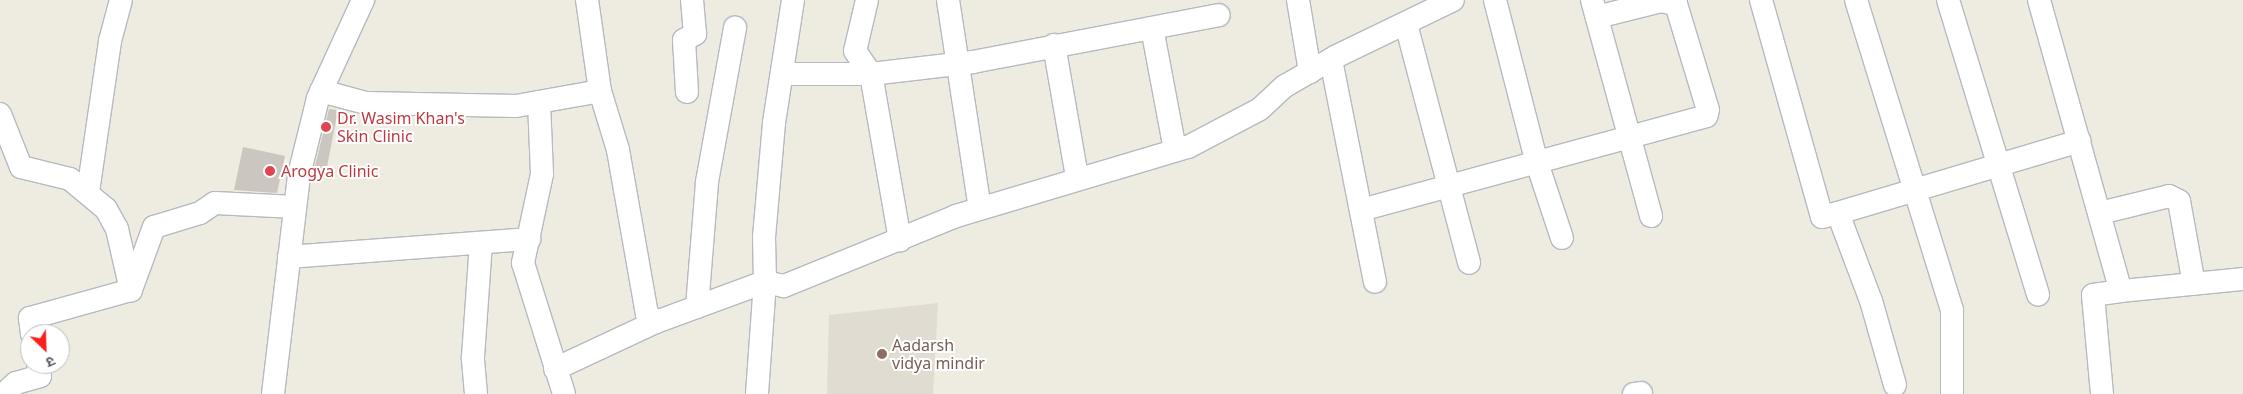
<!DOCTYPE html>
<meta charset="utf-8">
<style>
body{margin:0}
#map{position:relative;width:2243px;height:394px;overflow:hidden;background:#eeebe1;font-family:"Noto Sans","Noto Sans Devanagari",sans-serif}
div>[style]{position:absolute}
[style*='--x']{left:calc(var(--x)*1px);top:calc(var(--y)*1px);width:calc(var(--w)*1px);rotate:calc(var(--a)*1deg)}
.education>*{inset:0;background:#e1dcd1}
.building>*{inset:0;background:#cbc7c0}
.roads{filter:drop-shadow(1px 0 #b6babf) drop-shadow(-1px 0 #b6babf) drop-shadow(0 1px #b6babf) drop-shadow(0 -1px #b6babf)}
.minor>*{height:22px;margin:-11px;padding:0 11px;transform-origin:11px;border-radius:11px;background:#fff}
.dots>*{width:14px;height:14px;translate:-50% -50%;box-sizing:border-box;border:2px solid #fff;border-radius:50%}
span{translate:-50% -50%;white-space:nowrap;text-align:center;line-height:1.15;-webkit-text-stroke:4px #fff;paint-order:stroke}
.health-label{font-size:16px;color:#be3a42}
.left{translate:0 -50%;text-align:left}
.education-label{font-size:16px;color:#785e54}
.north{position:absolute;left:20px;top:324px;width:50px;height:50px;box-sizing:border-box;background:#fff;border:1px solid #bdbfc1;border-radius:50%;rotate:156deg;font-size:14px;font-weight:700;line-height:20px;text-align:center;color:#595e64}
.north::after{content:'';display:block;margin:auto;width:18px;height:22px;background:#fb201a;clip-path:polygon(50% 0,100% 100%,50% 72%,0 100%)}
</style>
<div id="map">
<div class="education">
<i style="clip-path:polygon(938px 303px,933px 394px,827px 394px,829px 315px)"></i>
</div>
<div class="building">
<i style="clip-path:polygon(329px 109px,338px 110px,326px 172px,314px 170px)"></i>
<i style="clip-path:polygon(243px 147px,285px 156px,277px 193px,234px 190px)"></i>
</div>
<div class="roads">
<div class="minor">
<i style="--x:793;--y:0;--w:124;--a:98.8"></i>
<i style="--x:774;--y:123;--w:114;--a:95"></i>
<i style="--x:764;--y:237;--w:45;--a:88.7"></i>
<i style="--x:765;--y:282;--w:19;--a:12"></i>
<i style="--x:784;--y:286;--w:186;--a:-22.1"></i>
<i style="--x:956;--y:216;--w:242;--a:-16.6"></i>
<i style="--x:1188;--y:147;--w:81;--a:-27.8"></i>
<i style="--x:1260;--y:109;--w:34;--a:-43"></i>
<i style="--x:1285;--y:86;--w:58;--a:-30.1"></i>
<i style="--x:1335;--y:57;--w:131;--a:-25.8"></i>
<i style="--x:867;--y:0;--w:52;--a:103.2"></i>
<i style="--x:855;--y:51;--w:28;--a:55"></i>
<i style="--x:871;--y:74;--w:169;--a:80.1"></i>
<i style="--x:948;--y:0;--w:210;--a:81.3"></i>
<i style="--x:1298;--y:0;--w:73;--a:80.5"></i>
<i style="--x:1495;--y:0;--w:165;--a:75.6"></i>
<i style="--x:1536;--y:160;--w:82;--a:71.6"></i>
<i style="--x:1592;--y:0;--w:224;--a:74.7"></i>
<i style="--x:1761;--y:0;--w:225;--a:74.3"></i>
<i style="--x:1822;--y:217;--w:16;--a:-14"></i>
<i style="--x:1856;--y:0;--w:325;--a:72.8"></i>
<i style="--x:1952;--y:310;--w:84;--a:90"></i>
<i style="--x:1948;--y:0;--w:308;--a:73"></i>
<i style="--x:2039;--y:0;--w:302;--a:74.3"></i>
<i style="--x:2121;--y:291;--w:123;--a:-5.6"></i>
<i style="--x:1406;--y:24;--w:247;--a:75.2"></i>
<i style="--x:1152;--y:28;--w:124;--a:79.3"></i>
<i style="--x:1054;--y:45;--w:134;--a:80.1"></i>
<i style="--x:1331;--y:60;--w:226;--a:78.8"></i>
<i style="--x:783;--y:74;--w:88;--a:0"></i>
<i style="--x:871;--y:74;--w:103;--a:-6.7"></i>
<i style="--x:973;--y:62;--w:250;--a:-10.8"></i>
<i style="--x:321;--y:91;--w:47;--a:14.9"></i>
<i style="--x:366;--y:103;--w:150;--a:1.1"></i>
<i style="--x:516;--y:106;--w:85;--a:-10.1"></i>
<i style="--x:600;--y:91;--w:92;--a:-98.1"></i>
<i style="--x:600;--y:91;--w:62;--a:73"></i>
<i style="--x:618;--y:150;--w:167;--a:80"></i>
<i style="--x:647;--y:314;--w:12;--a:42"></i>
<i style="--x:656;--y:322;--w:116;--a:-20.2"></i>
<i style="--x:765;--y:282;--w:112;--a:94.1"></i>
<i style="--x:687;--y:92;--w:52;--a:-93.3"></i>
<i style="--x:684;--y:40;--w:13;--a:-29"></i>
<i style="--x:695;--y:34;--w:34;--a:-95"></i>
<i style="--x:539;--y:102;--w:72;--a:87.6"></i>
<i style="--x:542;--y:174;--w:91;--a:102.1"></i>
<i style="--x:523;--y:263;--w:137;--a:72.6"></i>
<i style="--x:0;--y:114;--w:57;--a:68.4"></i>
<i style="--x:21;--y:167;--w:50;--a:13.8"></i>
<i style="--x:70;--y:179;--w:47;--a:39.8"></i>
<i style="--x:106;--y:209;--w:23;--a:61"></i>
<i style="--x:117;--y:229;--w:63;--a:77.1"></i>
<i style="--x:131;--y:290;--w:105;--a:164.5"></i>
<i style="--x:30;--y:318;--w:16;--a:83"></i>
<i style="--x:88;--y:192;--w:153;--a:-81.7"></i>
<i style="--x:110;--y:41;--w:42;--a:-75"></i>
<i style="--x:1361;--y:210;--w:358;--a:-15.2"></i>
<i style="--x:1706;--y:116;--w:6;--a:-72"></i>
<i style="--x:1708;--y:110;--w:111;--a:-106.8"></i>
<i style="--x:1676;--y:4;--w:15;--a:-169"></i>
<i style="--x:1661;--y:1;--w:66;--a:166"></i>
<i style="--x:2100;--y:213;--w:71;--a:-13.8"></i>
<i style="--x:2169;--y:196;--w:11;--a:27"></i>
<i style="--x:2179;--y:201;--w:84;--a:79.8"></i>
<i style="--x:289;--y:257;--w:241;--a:-4.3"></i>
<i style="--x:132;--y:287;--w:64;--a:-69.9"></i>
<i style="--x:154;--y:227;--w:48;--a:-16.9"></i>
<i style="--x:200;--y:213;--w:18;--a:-34"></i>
<i style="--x:215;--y:203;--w:80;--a:2.9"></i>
<i style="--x:697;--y:307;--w:125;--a:-85.4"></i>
<i style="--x:707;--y:182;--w:157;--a:-79.7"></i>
<i style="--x:555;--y:369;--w:111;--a:-25"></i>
<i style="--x:1895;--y:385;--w:87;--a:-105.9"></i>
<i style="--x:1871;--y:301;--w:94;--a:-110.6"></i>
<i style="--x:1838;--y:213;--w:252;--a:-16.6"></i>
<i style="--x:4;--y:394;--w:16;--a:-43"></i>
<i style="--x:16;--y:383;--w:25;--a:-16"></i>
<i style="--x:40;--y:376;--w:12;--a:-99"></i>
<i style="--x:273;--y:394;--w:221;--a:-83.2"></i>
<i style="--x:299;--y:175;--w:79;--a:-76.1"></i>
<i style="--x:318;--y:98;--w:108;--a:-65.3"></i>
<i style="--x:476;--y:394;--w:37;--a:-95"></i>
<i style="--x:473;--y:357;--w:114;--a:-86"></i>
<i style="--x:1634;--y:394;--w:7;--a:-8"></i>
<i style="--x:2102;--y:394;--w:99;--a:-95.2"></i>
<i style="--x:2093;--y:295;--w:28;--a:-8"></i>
</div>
</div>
<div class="dots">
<i style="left:326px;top:127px;background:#e0444e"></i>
<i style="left:270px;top:171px;background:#e0444e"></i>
<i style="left:882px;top:354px;background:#8d6e63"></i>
</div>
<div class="health-label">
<span class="left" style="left:337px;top:127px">Dr. Wasim Khan's<br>Skin Clinic</span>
<span class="left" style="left:281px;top:171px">Arogya Clinic</span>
</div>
<div class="education-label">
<span class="left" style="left:892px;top:354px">Aadarsh<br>vidya mindir</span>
</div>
<div class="north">उ</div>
</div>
